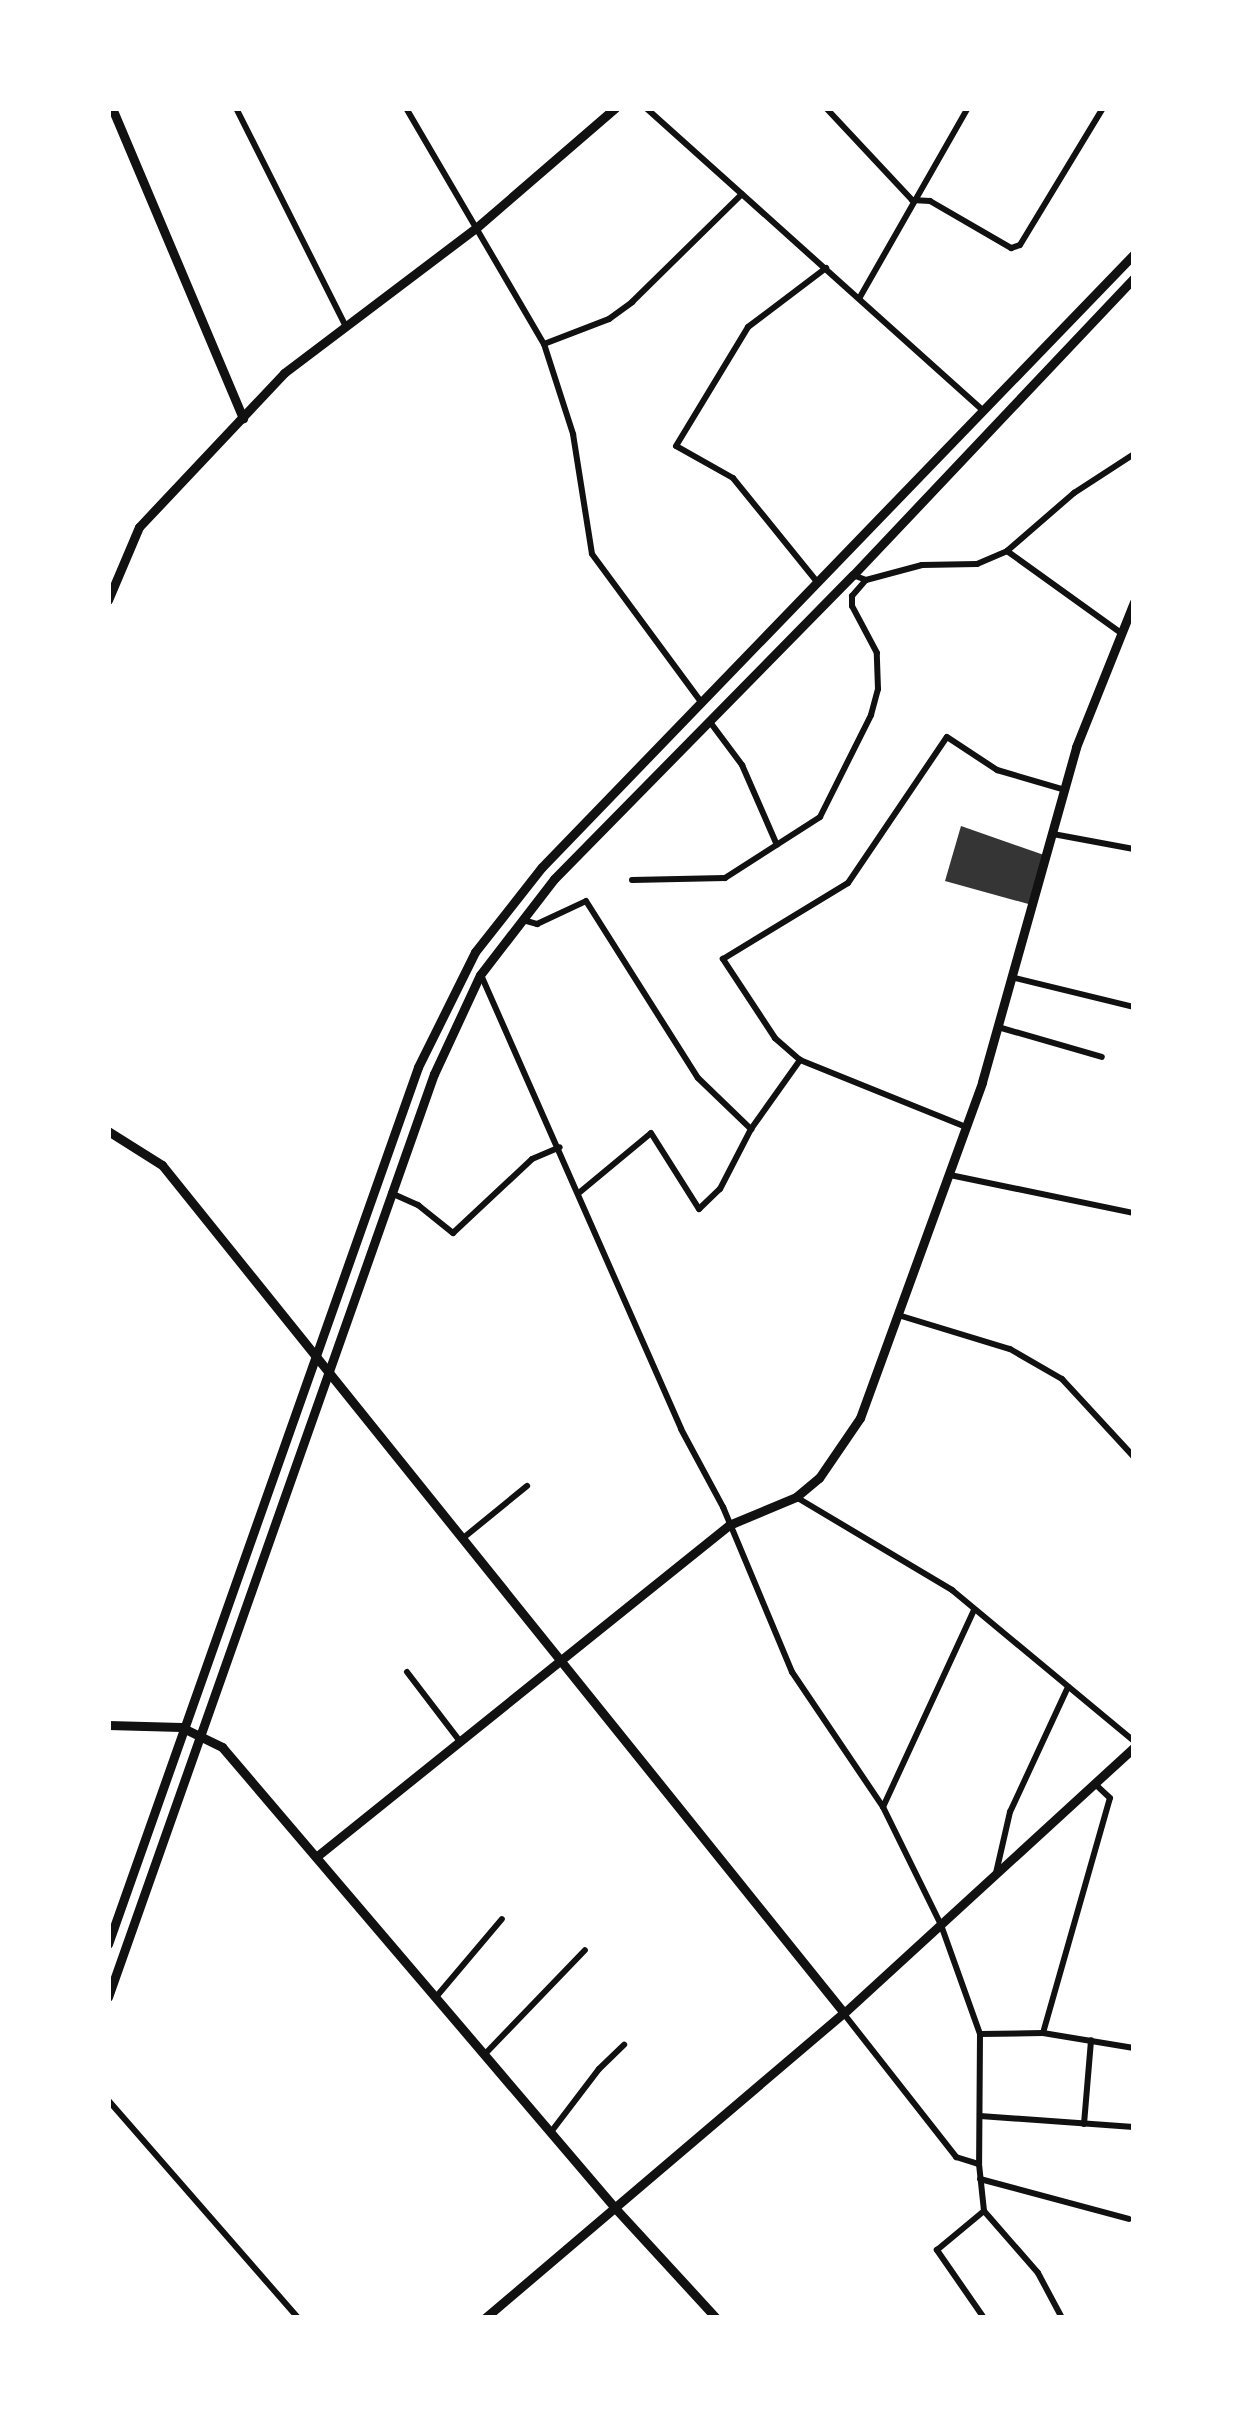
<!DOCTYPE html>
<style>
body{margin:0}
#map{position:relative;width:1242px;height:2426px;overflow:hidden;background:#fff;font-family:"Noto Sans",sans-serif}
div>[style]{position:absolute}
[style*='--x']{left:calc(var(--x)*1px);top:calc(var(--y)*1px);width:calc(var(--w)*1px);rotate:calc(var(--a)*1deg)}
.building>*{inset:0;background:#353535}
.minor>*{height:6px;margin:-3px;padding:0 3px;transform-origin:3px;border-radius:3px;background:#111}
.tertiary>*{height:9px;margin:-4.5px;padding:0 4.5px;transform-origin:4.5px;border-radius:4.5px;background:#111}
.secondary>*{height:9px;margin:-4.5px;padding:0 4.5px;transform-origin:4.5px;border-radius:4.5px;background:#111}
span{translate:-50% -50%;white-space:nowrap;text-align:center;line-height:1.15;-webkit-text-stroke:12px #fff;paint-order:stroke}
.frame{position:absolute;inset:0;border:111px solid #fff;pointer-events:none}
</style>
<div id="map">
<div class="building">
<i style="clip-path:polygon(961px 826px,1044px 855px,1032px 905px,945px 881px)"></i>
</div>
<div class="minor">
<i style="--x:236;--y:108;--w:243;--a:63.3"></i>
<i style="--x:406;--y:108;--w:273;--a:59.7"></i>
<i style="--x:544;--y:344;--w:95;--a:72.1"></i>
<i style="--x:573;--y:434;--w:121;--a:81"></i>
<i style="--x:592;--y:554;--w:184;--a:53.6"></i>
<i style="--x:646;--y:108;--w:454;--a:41.9"></i>
<i style="--x:826;--y:108;--w:126;--a:46.9"></i>
<i style="--x:912;--y:200;--w:18;--a:3"></i>
<i style="--x:930;--y:201;--w:94;--a:30.1"></i>
<i style="--x:1011;--y:248;--w:9;--a:-18"></i>
<i style="--x:1020;--y:245;--w:160;--a:-58.8"></i>
<i style="--x:860;--y:297;--w:218;--a:-60.3"></i>
<i style="--x:544;--y:344;--w:70;--a:-21"></i>
<i style="--x:609;--y:319;--w:29;--a:-36"></i>
<i style="--x:632;--y:302;--w:154;--a:-44.5"></i>
<i style="--x:1007;--y:551;--w:140;--a:35.7"></i>
<i style="--x:853;--y:575;--w:14;--a:21"></i>
<i style="--x:866;--y:580;--w:58;--a:-15"></i>
<i style="--x:922;--y:565;--w:55;--a:-1"></i>
<i style="--x:977;--y:564;--w:33;--a:-23"></i>
<i style="--x:1007;--y:551;--w:89;--a:-40.9"></i>
<i style="--x:1074;--y:493;--w:72;--a:-33"></i>
<i style="--x:818;--y:583;--w:135;--a:-129"></i>
<i style="--x:733;--y:478;--w:65;--a:-150.7"></i>
<i style="--x:676;--y:446;--w:139;--a:-58.8"></i>
<i style="--x:748;--y:327;--w:98;--a:-37.1"></i>
<i style="--x:710;--y:722;--w:54;--a:53.3"></i>
<i style="--x:742;--y:765;--w:87;--a:66.4"></i>
<i style="--x:1053;--y:834;--w:82;--a:10.5"></i>
<i style="--x:632;--y:880;--w:93;--a:-1.2"></i>
<i style="--x:725;--y:878;--w:113;--a:-32.7"></i>
<i style="--x:820;--y:817;--w:114;--a:-63.4"></i>
<i style="--x:871;--y:715;--w:27;--a:-75"></i>
<i style="--x:878;--y:689;--w:36;--a:-92"></i>
<i style="--x:877;--y:653;--w:53;--a:-118"></i>
<i style="--x:852;--y:606;--w:10;--a:-90"></i>
<i style="--x:852;--y:596;--w:21;--a:-49"></i>
<i style="--x:523;--y:920;--w:15;--a:16"></i>
<i style="--x:537;--y:924;--w:54;--a:-25.1"></i>
<i style="--x:586;--y:901;--w:209;--a:57.7"></i>
<i style="--x:698;--y:1078;--w:74;--a:43.9"></i>
<i style="--x:481;--y:975;--w:496;--a:66.2"></i>
<i style="--x:681;--y:1429;--w:89;--a:61.7"></i>
<i style="--x:723;--y:1507;--w:179;--a:67.3"></i>
<i style="--x:792;--y:1672;--w:163;--a:56"></i>
<i style="--x:883;--y:1807;--w:131;--a:63.8"></i>
<i style="--x:941;--y:1925;--w:116;--a:70.3"></i>
<i style="--x:980;--y:2034;--w:130;--a:90.4"></i>
<i style="--x:1011;--y:977;--w:127;--a:13.7"></i>
<i style="--x:998;--y:1027;--w:108;--a:16.1"></i>
<i style="--x:966;--y:1127;--w:179;--a:-158"></i>
<i style="--x:800;--y:1060;--w:33;--a:-139"></i>
<i style="--x:775;--y:1038;--w:95;--a:-123.4"></i>
<i style="--x:723;--y:959;--w:146;--a:-31.3"></i>
<i style="--x:848;--y:883;--w:176;--a:-55.9"></i>
<i style="--x:947;--y:737;--w:60;--a:33.4"></i>
<i style="--x:997;--y:770;--w:68;--a:16.3"></i>
<i style="--x:950;--y:1175;--w:188;--a:11.7"></i>
<i style="--x:580;--y:1192;--w:92;--a:-39.7"></i>
<i style="--x:651;--y:1133;--w:90;--a:57.7"></i>
<i style="--x:699;--y:1209;--w:29;--a:-44"></i>
<i style="--x:720;--y:1189;--w:68;--a:-62.7"></i>
<i style="--x:751;--y:1129;--w:85;--a:-54.6"></i>
<i style="--x:391;--y:1193;--w:30;--a:24"></i>
<i style="--x:418;--y:1205;--w:45;--a:38.7"></i>
<i style="--x:453;--y:1233;--w:108;--a:-43.1"></i>
<i style="--x:532;--y:1159;--w:30;--a:-23"></i>
<i style="--x:898;--y:1315;--w:117;--a:16.9"></i>
<i style="--x:1010;--y:1349;--w:60;--a:30"></i>
<i style="--x:1062;--y:1379;--w:106;--a:47.3"></i>
<i style="--x:796;--y:1497;--w:182;--a:30.8"></i>
<i style="--x:952;--y:1590;--w:236;--a:39.7"></i>
<i style="--x:462;--y:1539;--w:84;--a:-39.2"></i>
<i style="--x:407;--y:1672;--w:86;--a:52.6"></i>
<i style="--x:883;--y:1807;--w:217;--a:-65.2"></i>
<i style="--x:996;--y:1873;--w:63;--a:-77.1"></i>
<i style="--x:1010;--y:1812;--w:138;--a:-65.1"></i>
<i style="--x:436;--y:1997;--w:102;--a:-49.8"></i>
<i style="--x:844;--y:2014;--w:182;--a:51.9"></i>
<i style="--x:956;--y:2157;--w:24;--a:17"></i>
<i style="--x:979;--y:2164;--w:47;--a:83.9"></i>
<i style="--x:984;--y:2211;--w:82;--a:48.9"></i>
<i style="--x:1038;--y:2273;--w:51;--a:61.9"></i>
<i style="--x:1043;--y:2033;--w:244;--a:-74.1"></i>
<i style="--x:1110;--y:1798;--w:21;--a:-137"></i>
<i style="--x:980;--y:2034;--w:63;--a:-0.9"></i>
<i style="--x:1043;--y:2033;--w:92;--a:9.4"></i>
<i style="--x:485;--y:2054;--w:144;--a:-46.1"></i>
<i style="--x:108;--y:2100;--w:289;--a:48.9"></i>
<i style="--x:980;--y:2116;--w:154;--a:4.1"></i>
<i style="--x:1084;--y:2124;--w:84;--a:-85.2"></i>
<i style="--x:551;--y:2132;--w:79;--a:-52.7"></i>
<i style="--x:599;--y:2069;--w:35;--a:-44"></i>
<i style="--x:980;--y:2179;--w:154;--a:15"></i>
<i style="--x:984;--y:2318;--w:83;--a:-124.7"></i>
<i style="--x:937;--y:2250;--w:61;--a:-39.7"></i>
</div>
<div class="tertiary">
<i style="--x:112;--y:108;--w:337;--a:67.1"></i>
<i style="--x:108;--y:600;--w:79;--a:-67"></i>
<i style="--x:139;--y:527;--w:212;--a:-46.7"></i>
<i style="--x:284;--y:373;--w:241;--a:-37.1"></i>
<i style="--x:476;--y:228;--w:184;--a:-40.8"></i>
<i style="--x:108;--y:1131;--w:64;--a:32.2"></i>
<i style="--x:162;--y:1165;--w:1088;--a:51.19"></i>
<i style="--x:316;--y:1857;--w:530;--a:-38.79"></i>
<i style="--x:729;--y:1525;--w:73;--a:-22.7"></i>
<i style="--x:796;--y:1497;--w:30;--a:-40"></i>
<i style="--x:819;--y:1478;--w:73;--a:-55.7"></i>
<i style="--x:860;--y:1418;--w:357;--a:-70"></i>
<i style="--x:982;--y:1082;--w:348;--a:-74.3"></i>
<i style="--x:1076;--y:747;--w:156;--a:-68.2"></i>
</div>
<div class="secondary">
<i style="--x:108;--y:1725;--w:73;--a:1.6"></i>
<i style="--x:181;--y:1727;--w:46;--a:26"></i>
<i style="--x:222;--y:1747;--w:606;--a:49.55"></i>
<i style="--x:615;--y:2208;--w:149;--a:47.4"></i>
<i style="--x:108;--y:1944;--w:930;--a:-70.53"></i>
<i style="--x:418;--y:1067;--w:128;--a:-63.6"></i>
<i style="--x:475;--y:952;--w:108;--a:-51.8"></i>
<i style="--x:542;--y:867;--w:852;--a:-46"></i>
<i style="--x:108;--y:1997;--w:979;--a:-70.55"></i>
<i style="--x:434;--y:1074;--w:109;--a:-65.1"></i>
<i style="--x:480;--y:975;--w:121;--a:-52.4"></i>
<i style="--x:554;--y:879;--w:426;--a:-45.5"></i>
<i style="--x:853;--y:575;--w:409;--a:-46.6"></i>
<i style="--x:485;--y:2318;--w:471;--a:-40.4"></i>
<i style="--x:844;--y:2013;--w:394;--a:-42.5"></i>
</div>
<div class="frame"></div>
</div>
